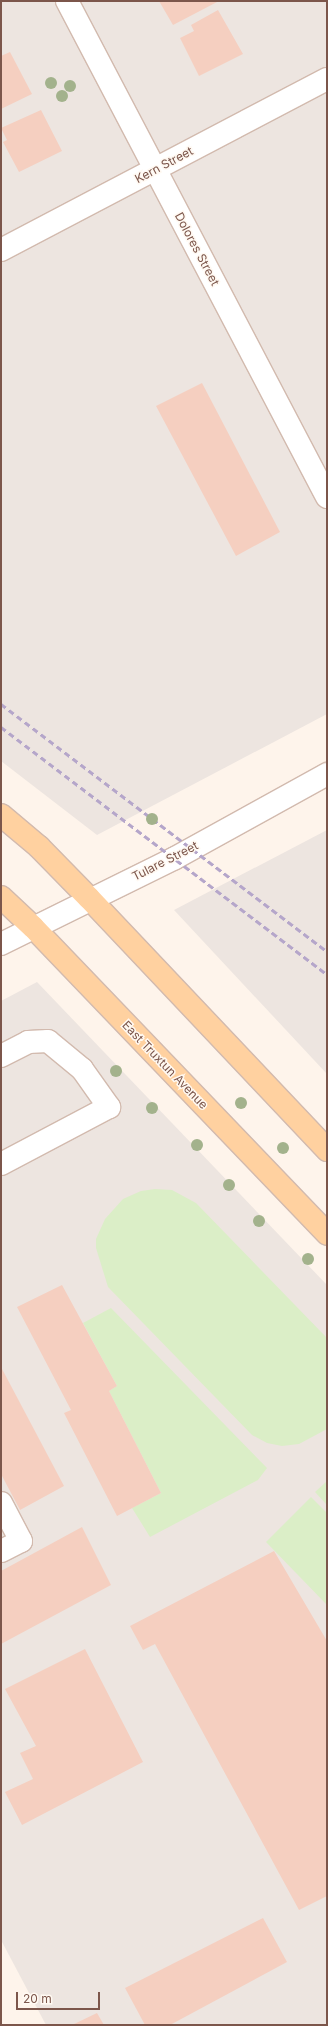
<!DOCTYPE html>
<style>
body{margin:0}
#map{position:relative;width:328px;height:2026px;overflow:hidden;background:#fef4eb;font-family:Inter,sans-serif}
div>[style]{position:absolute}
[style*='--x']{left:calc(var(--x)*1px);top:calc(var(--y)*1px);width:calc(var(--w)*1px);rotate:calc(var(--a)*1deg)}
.industrial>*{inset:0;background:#ede5e0}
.green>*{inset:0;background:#dbeec7}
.building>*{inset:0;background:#f5cfc0}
.roads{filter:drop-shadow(1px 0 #d2baae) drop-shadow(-1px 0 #d2baae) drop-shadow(0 1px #d2baae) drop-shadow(0 -1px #d2baae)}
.minor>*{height:22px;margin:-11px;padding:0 11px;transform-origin:11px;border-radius:11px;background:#fff}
.major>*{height:22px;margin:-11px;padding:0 11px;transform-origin:11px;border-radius:11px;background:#ffd1a0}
.rail>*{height:3px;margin-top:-1.5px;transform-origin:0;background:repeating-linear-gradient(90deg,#b5a6ca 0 6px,transparent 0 10px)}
.trees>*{width:12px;height:12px;margin:-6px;border-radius:50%;background:#a3b28c}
span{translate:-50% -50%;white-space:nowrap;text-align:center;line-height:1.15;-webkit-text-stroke:3px #fff9f2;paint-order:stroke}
.street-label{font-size:12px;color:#7c564b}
.frame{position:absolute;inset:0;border:2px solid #7c564b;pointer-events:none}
.scale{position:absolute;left:16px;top:1992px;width:84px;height:18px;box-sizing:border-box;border:2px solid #7c564b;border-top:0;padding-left:5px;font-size:12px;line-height:14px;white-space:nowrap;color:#7c564b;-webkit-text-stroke:3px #fff9f2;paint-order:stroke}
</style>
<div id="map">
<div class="industrial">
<i style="clip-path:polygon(1px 1px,327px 1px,327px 714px,97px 835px,1px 761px)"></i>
<i style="clip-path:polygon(327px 830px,327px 1074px,174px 910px)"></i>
<i style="clip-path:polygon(37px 982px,327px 1285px,327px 2025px,46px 2025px,1px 1940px,1px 1001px)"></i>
</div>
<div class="green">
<i style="clip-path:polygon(155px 1189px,172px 1190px,196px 1203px,327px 1338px,327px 1429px,299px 1444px,282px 1446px,267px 1443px,252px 1435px,108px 1287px,96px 1248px,96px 1239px,105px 1219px,123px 1199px,141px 1191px)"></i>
<i style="clip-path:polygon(111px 1308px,267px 1468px,258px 1480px,150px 1537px,132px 1508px,161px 1493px,109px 1391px,117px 1386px,83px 1323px)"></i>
<i style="clip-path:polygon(327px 1481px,327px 1505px,315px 1492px)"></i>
<i style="clip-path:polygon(311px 1497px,327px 1513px,327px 1605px,266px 1542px)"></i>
</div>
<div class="building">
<i style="clip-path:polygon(159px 1px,219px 1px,173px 25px)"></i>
<i style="clip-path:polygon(218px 10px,243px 54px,199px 76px,180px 38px,194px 31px,191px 25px)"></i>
<i style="clip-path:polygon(10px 52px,32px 94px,1px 109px,1px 56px)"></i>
<i style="clip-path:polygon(41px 110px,62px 151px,19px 172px,3px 142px,7px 140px,1px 128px)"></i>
<i style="clip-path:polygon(202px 383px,280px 532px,236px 556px,156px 406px)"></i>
<i style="clip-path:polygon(62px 1285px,117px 1386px,109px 1391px,161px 1493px,117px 1516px,64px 1413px,71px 1410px,17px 1307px)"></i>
<i style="clip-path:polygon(1px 1367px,64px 1486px,20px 1510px,1px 1474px)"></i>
<i style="clip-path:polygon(82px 1527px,111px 1585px,1px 1644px,1px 1571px)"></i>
<i style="clip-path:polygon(274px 1551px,327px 1641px,327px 1896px,299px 1910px,155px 1644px,143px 1650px,130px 1626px)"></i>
<i style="clip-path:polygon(85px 1649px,143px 1762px,22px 1825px,5px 1792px,33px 1779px,20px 1753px,36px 1746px,5px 1689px)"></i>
<i style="clip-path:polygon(263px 1918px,287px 1962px,170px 2025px,145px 2025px,125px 1988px)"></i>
<i style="clip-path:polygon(97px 2013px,104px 2025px,72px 2025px)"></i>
</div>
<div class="roads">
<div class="minor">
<i style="--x:67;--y:1;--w:560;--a:62.34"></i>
<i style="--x:1;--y:250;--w:368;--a:-27.7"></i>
<i style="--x:1;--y:944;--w:194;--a:-26.3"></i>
<i style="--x:175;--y:858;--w:174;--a:-28.9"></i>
<i style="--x:1;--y:1056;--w:30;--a:-27"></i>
<i style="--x:28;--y:1042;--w:20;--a:-3"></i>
<i style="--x:48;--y:1041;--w:44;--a:39.5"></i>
<i style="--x:82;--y:1069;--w:47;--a:54.6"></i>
<i style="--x:109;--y:1107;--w:122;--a:152.2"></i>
<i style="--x:1;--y:1503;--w:43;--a:62.2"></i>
<i style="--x:21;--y:1541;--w:22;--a:153"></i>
</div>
<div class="major">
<i style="--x:1;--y:815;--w:50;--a:40.1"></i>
<i style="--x:39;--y:847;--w:71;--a:45.6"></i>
<i style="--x:89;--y:898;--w:347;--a:46.6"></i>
<i style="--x:1;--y:897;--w:44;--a:43.2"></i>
<i style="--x:33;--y:927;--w:425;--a:46.2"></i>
</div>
</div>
<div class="rail">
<i style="--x:1;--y:704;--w:409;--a:37.2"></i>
<i style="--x:1;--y:727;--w:409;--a:37.2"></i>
</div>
<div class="trees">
<i style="left:51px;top:83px"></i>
<i style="left:70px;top:86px"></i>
<i style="left:62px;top:96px"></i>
<i style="left:152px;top:819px"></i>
<i style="left:116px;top:1071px"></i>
<i style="left:241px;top:1103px"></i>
<i style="left:152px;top:1108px"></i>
<i style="left:197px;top:1145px"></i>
<i style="left:283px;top:1148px"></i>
<i style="left:229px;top:1185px"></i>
<i style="left:259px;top:1221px"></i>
<i style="left:308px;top:1259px"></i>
</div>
<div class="street-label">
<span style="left:164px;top:165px;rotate:-28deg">Kern Street</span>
<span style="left:197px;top:249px;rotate:62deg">Dolores Street</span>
<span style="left:165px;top:861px;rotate:-27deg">Tulare Street</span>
<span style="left:165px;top:1065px;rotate:46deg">East Truxtun Avenue</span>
</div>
<div class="frame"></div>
<div class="scale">20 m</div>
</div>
